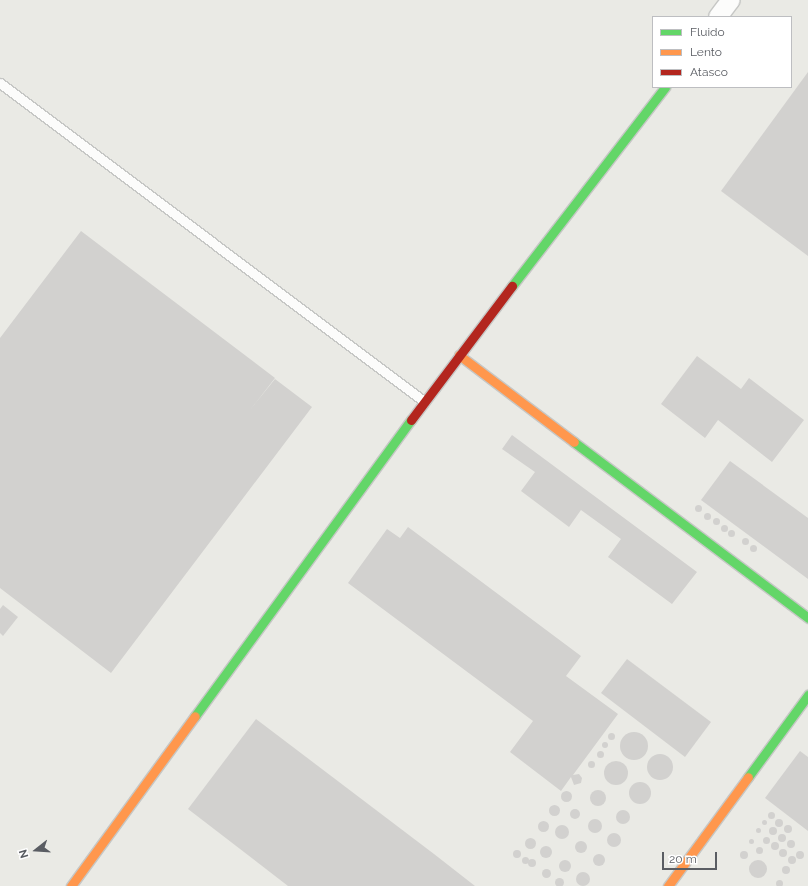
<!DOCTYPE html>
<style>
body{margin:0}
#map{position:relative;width:808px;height:886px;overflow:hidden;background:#eaeae5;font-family:Raleway,sans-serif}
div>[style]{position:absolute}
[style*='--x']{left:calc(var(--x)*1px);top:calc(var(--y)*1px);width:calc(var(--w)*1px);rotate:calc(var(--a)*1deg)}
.building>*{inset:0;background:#d2d1cf}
.round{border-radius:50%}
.roads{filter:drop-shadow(1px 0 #c6c7c5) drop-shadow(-1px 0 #c6c7c5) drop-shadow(0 1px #c6c7c5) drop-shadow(0 -1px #c6c7c5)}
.lane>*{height:9px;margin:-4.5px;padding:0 4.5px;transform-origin:4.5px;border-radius:4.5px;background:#fcfcfb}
.street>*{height:18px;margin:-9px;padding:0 9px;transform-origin:9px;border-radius:9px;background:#fcfcfb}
.fast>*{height:9px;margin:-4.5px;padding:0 4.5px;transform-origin:4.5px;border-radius:4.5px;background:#63d668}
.slow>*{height:9px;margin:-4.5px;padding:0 4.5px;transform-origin:4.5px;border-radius:4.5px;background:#ff974d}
.jam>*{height:9px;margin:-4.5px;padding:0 4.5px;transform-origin:4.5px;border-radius:4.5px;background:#b3261e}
span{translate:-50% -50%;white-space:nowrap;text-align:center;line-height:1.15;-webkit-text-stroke:4px #fff;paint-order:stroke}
.legend{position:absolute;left:652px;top:16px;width:140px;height:72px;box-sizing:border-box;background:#fff;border:1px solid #bdbec1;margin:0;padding:5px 7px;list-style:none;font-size:12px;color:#5a5d63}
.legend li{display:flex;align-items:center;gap:8px;height:20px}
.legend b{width:20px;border:1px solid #bdbec1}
.north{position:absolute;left:16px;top:830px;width:40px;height:40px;-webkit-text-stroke:3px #fff;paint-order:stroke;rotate:253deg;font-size:11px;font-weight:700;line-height:16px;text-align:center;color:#5a5d63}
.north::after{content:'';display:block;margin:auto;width:14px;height:18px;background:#5a5d63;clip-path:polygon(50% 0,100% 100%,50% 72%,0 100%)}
.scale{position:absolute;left:662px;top:852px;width:55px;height:18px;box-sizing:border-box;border:2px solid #5a5d63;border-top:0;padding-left:5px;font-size:12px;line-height:14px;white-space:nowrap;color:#5a5d63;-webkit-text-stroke:3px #fff;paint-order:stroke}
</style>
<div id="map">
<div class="building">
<i style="clip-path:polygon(808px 72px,808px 256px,721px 191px)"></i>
<i style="clip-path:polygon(81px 231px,275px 378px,250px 410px,275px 379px,312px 407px,111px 673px,0 588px,0 338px)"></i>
<i style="clip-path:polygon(697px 356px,741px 389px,749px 378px,804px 420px,772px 462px,718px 420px,705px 438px,661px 404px)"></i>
<i style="clip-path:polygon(512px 435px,697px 572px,672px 604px,608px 557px,621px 539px,581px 510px,569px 527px,521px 491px,535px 472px,502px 449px)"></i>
<i style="clip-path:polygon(730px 461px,808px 518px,808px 579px,701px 500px)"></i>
<i class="round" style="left:694.5px;top:504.5px;width:7px;height:7px"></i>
<i class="round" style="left:703.5px;top:512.5px;width:7px;height:7px"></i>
<i class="round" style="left:712.5px;top:517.5px;width:7px;height:7px"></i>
<i class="round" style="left:720.5px;top:524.5px;width:7px;height:7px"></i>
<i style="clip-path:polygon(408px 527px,581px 656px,566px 676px,618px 714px,573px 775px,579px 774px,582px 778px,581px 783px,574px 785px,571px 777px,561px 791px,510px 752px,533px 721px,348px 583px,387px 529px,400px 538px)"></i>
<i class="round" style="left:727.5px;top:529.5px;width:7px;height:7px"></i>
<i class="round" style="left:741.5px;top:537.5px;width:7px;height:7px"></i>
<i class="round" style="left:749.5px;top:544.5px;width:7px;height:7px"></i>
<i style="clip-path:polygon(3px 605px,18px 617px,3px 636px,0 633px,0 609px)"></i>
<i style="clip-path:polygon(627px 659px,711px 722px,685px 757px,601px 693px)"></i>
<i style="clip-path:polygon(256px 719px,434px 854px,475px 886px,288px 886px,188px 809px)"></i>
<i class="round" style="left:620px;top:732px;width:28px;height:28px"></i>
<i class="round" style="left:607.5px;top:732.5px;width:7px;height:7px"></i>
<i class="round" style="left:602px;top:742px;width:6px;height:6px"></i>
<i class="round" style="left:596.5px;top:750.5px;width:7px;height:7px"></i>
<i style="clip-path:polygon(800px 751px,808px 757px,808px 831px,765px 798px)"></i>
<i class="round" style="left:647px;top:754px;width:26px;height:26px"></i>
<i class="round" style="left:587.5px;top:760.5px;width:7px;height:7px"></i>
<i class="round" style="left:604px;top:761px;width:24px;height:24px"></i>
<i class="round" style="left:629px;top:782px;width:22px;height:22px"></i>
<i class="round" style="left:590px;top:790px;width:16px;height:16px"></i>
<i class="round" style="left:560.5px;top:790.5px;width:11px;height:11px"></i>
<i class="round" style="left:548.5px;top:804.5px;width:11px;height:11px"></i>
<i class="round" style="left:570px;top:809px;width:10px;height:10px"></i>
<i class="round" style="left:616px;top:810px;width:14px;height:14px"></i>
<i class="round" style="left:767.5px;top:811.5px;width:7px;height:7px"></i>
<i class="round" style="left:588px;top:819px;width:14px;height:14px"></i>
<i class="round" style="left:775px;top:819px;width:8px;height:8px"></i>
<i class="round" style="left:761.5px;top:819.5px;width:5px;height:5px"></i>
<i class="round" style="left:537.5px;top:820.5px;width:11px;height:11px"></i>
<i class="round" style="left:555px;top:825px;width:14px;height:14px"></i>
<i class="round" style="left:784px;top:825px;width:8px;height:8px"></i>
<i class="round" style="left:769px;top:827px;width:8px;height:8px"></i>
<i class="round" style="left:755.5px;top:827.5px;width:5px;height:5px"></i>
<i class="round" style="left:607px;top:833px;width:14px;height:14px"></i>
<i class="round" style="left:778px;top:834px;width:8px;height:8px"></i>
<i class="round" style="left:762.5px;top:836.5px;width:7px;height:7px"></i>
<i class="round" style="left:524.5px;top:837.5px;width:11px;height:11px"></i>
<i class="round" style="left:748.5px;top:838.5px;width:5px;height:5px"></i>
<i class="round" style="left:787px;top:840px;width:8px;height:8px"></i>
<i class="round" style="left:575px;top:841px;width:12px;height:12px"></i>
<i class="round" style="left:771px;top:842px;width:8px;height:8px"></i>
<i class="round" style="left:540px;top:846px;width:12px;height:12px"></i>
<i class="round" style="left:755.5px;top:846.5px;width:7px;height:7px"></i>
<i class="round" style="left:779px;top:849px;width:8px;height:8px"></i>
<i class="round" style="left:513px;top:850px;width:8px;height:8px"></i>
<i class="round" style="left:740px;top:851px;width:8px;height:8px"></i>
<i class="round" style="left:796px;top:851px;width:8px;height:8px"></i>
<i class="round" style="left:593px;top:854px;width:12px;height:12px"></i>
<i class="round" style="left:788px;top:856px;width:8px;height:8px"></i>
<i class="round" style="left:521.5px;top:856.5px;width:7px;height:7px"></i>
<i class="round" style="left:528px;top:859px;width:8px;height:8px"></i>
<i class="round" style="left:559px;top:860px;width:12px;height:12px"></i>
<i class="round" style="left:749px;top:860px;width:18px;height:18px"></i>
<i class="round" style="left:782px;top:866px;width:8px;height:8px"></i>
<i class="round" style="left:541.5px;top:868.5px;width:9px;height:9px"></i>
<i class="round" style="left:576px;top:872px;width:14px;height:14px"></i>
<i class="round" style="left:554.5px;top:877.5px;width:9px;height:9px"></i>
<i class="round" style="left:775.5px;top:879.5px;width:7px;height:7px"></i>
</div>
<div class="roads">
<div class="lane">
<i style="--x:0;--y:83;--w:531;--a:36.89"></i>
</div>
<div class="street">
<i style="--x:718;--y:17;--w:21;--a:-53"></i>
</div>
<div class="fast">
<i style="--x:512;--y:286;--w:251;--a:-52.4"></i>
<i style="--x:574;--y:442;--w:293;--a:36.9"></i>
<i style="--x:195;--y:716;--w:366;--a:-53.9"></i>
<i style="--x:748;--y:777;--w:102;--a:-53.8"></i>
</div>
<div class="slow">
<i style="--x:459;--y:355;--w:144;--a:37.1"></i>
<i style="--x:71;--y:886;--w:210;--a:-53.9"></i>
<i style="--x:668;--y:886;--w:135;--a:-53.7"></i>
</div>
<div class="jam">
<i style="--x:411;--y:420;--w:168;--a:-53"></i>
</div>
</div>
<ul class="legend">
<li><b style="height:5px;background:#63d668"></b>Fluido</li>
<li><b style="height:5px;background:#ff974d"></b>Lento</li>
<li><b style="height:5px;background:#b3261e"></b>Atasco</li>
</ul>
<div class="north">N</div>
<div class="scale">20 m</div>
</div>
